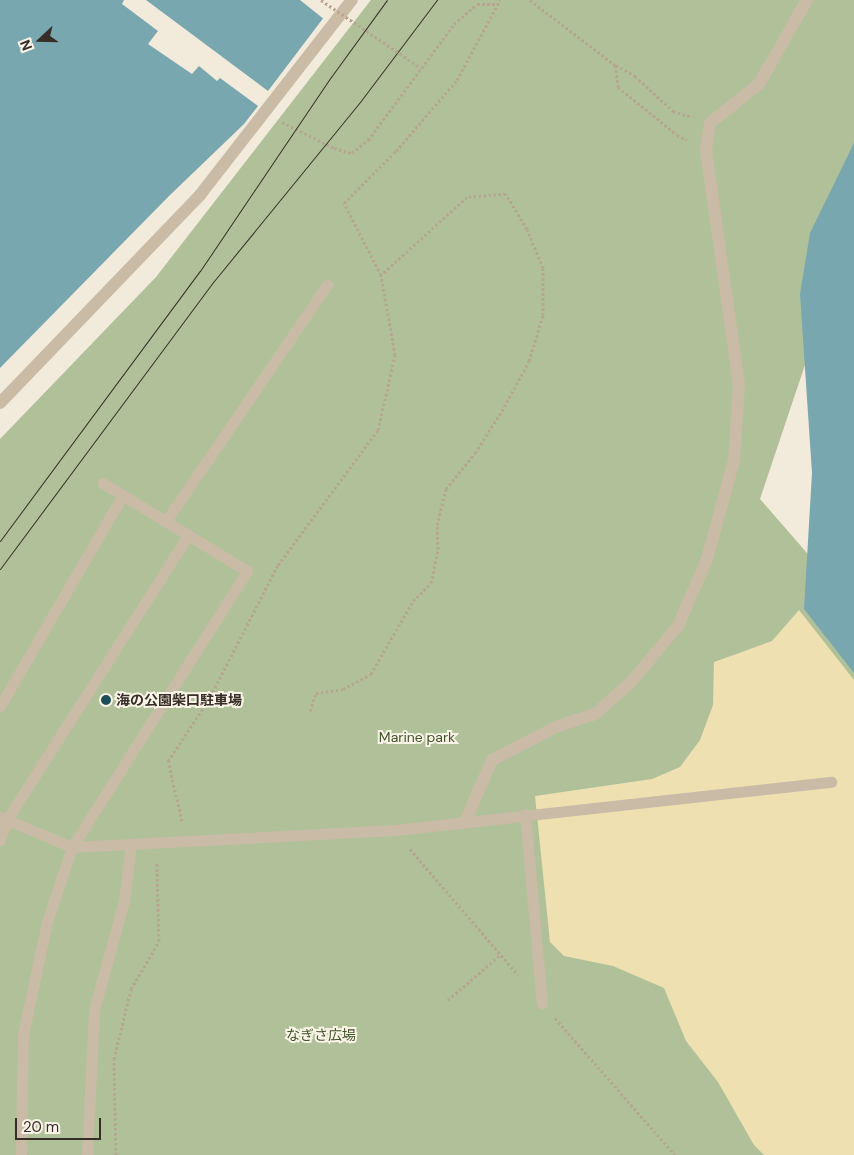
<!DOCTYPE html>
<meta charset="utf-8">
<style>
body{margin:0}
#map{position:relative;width:854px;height:1155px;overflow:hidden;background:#f2eadb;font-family:"DM Sans","Noto Sans JP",sans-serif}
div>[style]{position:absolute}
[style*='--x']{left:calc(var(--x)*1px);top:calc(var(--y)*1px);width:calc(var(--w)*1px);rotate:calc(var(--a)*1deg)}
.green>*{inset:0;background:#b0c19a}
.sand>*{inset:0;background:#eee0b0}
.water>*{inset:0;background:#79a7b0}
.pier>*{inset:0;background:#f2eadb}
.path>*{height:3px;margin-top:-1.5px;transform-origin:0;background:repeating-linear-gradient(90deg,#b6a590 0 2.5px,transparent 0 5px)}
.lane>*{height:11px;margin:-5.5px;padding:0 5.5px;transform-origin:5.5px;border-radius:5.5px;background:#cabba6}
.street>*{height:12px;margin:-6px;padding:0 6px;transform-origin:6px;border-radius:6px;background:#cabba6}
.tram>*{height:1px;margin:-0.5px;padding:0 0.5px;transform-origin:0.5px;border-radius:0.5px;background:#362e27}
.path-bridge>*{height:3px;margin-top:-1.5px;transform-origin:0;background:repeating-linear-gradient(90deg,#b6a590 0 2.5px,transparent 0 5px)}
.dots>*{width:14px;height:14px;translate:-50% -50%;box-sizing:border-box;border:2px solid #faf3e7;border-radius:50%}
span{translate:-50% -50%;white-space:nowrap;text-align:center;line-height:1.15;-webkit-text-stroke:4px #faf3e7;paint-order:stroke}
.poi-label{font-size:14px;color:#362e27;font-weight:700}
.left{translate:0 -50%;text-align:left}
.park-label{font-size:14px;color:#41552b}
.north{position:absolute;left:15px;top:15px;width:50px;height:50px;-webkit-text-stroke:4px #faf3e7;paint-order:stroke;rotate:249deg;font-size:14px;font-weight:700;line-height:20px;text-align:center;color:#362e27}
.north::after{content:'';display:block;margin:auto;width:18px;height:22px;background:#362e27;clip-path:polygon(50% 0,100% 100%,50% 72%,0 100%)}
.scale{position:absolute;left:15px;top:1118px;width:86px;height:22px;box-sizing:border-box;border:2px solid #362e27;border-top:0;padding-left:6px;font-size:15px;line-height:18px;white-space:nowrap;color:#362e27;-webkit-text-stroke:4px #faf3e7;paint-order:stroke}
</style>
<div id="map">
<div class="green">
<i style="clip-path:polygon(371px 0,854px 0,854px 219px,760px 499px,854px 607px,854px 1155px,0 1155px,0 439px,156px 277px)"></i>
</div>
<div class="sand">
<i style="clip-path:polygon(799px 610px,854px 680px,854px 1155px,764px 1155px,754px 1145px,718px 1082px,686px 1041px,664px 988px,613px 966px,564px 956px,550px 942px,535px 796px,652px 779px,680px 767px,700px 740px,713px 705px,714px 662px,772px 641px)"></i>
</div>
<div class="water">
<i style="clip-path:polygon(0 0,124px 0,122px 4px,158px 31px,148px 44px,192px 74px,199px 66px,217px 81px,220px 78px,258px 106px,244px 124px,169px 196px,0 368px)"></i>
<i style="clip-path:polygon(146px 0,337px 0,268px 91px)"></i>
<i style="clip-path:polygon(854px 143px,854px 673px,804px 609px,812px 473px,800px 294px,810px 233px)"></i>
</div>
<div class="pier">
<i style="clip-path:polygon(300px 0,339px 0,325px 20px)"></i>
</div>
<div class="path">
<i style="--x:530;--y:0;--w:107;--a:37.4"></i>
<i style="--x:615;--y:65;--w:22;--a:82"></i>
<i style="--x:618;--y:87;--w:76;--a:39.1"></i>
<i style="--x:677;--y:135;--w:11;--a:27"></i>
<i style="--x:616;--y:65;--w:22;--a:30"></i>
<i style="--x:635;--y:76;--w:52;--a:42.6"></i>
<i style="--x:673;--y:111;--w:20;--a:18"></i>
<i style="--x:282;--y:122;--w:58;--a:26.6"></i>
<i style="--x:334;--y:148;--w:19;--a:16"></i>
<i style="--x:352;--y:153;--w:21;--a:-39"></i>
<i style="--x:368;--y:140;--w:144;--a:-53.4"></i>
<i style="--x:454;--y:24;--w:30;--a:-41"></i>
<i style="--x:477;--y:4;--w:20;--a:0"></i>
<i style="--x:310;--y:711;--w:19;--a:-72"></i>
<i style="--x:316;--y:693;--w:27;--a:-8"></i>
<i style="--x:343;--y:689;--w:32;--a:-28"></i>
<i style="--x:371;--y:674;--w:84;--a:-60.1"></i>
<i style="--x:413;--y:601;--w:25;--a:-45"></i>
<i style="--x:431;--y:583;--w:35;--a:-78"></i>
<i style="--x:438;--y:549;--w:24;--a:-92"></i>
<i style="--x:437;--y:525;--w:37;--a:-76"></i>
<i style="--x:446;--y:489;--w:46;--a:-51.1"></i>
<i style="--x:475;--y:453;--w:50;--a:-57.3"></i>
<i style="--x:502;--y:411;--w:57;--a:-61.6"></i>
<i style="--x:529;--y:361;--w:48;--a:-73.1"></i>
<i style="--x:543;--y:315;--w:47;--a:-90"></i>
<i style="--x:543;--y:268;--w:42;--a:-112.3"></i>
<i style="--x:527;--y:229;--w:41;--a:-121"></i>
<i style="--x:506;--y:194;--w:39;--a:176"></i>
<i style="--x:467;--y:197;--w:116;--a:137.8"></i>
<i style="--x:182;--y:821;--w:62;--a:-103.1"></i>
<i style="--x:168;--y:761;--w:72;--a:-56.3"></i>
<i style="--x:208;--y:701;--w:153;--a:-62.8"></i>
<i style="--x:278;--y:565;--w:168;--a:-53.5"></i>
<i style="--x:378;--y:430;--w:77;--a:-77.2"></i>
<i style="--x:395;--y:355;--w:81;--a:-99.9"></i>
<i style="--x:381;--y:275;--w:81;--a:-117.2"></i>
<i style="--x:344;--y:203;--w:74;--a:-45"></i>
<i style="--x:396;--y:151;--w:94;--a:-49.3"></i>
<i style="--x:457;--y:80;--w:91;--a:-61.7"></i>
<i style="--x:410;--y:849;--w:166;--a:49.4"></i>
<i style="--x:448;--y:1000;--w:70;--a:-41"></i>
<i style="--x:555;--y:1018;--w:182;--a:48.8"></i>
<i style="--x:116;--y:1155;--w:96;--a:-91.2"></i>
<i style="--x:114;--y:1059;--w:72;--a:-76.3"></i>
<i style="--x:131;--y:989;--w:56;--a:-59.7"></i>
<i style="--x:159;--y:941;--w:78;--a:-91.5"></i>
</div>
<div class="lane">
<i style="--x:166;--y:521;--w:286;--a:-55.7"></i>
<i style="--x:0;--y:706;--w:244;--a:-59.8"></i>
<i style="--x:525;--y:814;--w:190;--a:84.9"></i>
<i style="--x:0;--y:817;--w:78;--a:22.6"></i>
<i style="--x:72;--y:847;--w:323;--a:-3"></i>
<i style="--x:395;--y:830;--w:439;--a:-6.3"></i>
<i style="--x:0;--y:840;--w:20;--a:-72"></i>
<i style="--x:6;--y:821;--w:339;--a:-57.5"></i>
<i style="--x:21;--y:1155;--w:121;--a:-89.1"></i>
<i style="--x:23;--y:1034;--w:115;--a:-77.9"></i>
<i style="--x:47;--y:922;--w:79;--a:-71.6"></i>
<i style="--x:72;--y:847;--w:327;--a:-57.6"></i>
<i style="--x:247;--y:571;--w:169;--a:-148.6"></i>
<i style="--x:87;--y:1155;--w:145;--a:-87.2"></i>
<i style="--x:94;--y:1010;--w:113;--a:-74.6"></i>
<i style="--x:124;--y:901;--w:57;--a:-83"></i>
</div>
<div class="street">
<i style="--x:0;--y:403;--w:289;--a:-46.1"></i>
<i style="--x:200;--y:195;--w:247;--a:-52.1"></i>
<i style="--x:465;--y:822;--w:68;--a:-66.5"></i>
<i style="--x:492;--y:760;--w:74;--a:-27.3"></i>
<i style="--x:558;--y:726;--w:39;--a:-18"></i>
<i style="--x:595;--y:714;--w:50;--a:-41.7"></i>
<i style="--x:632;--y:681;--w:72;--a:-50.1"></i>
<i style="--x:678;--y:626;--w:73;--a:-66.6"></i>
<i style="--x:707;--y:559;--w:103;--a:-74.7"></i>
<i style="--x:734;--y:460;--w:75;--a:-86.2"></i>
<i style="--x:739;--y:385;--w:238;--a:-98"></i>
<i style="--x:706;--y:149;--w:26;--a:-81"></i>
<i style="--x:710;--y:123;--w:63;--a:-38.5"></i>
<i style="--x:759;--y:84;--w:97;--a:-60.3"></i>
</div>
<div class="tram">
<i style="--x:0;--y:541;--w:336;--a:-53.5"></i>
<i style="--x:200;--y:271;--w:234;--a:-56"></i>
<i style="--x:331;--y:77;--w:95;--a:-54"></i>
<i style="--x:0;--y:569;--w:359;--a:-53.4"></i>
<i style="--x:214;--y:281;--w:231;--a:-50.8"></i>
<i style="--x:360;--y:102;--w:128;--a:-53"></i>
</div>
<div class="path-bridge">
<i style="--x:321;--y:0;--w:121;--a:34.2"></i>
</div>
<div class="dots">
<i style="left:106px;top:700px;background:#1c4e58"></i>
</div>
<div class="poi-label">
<span class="left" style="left:116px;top:700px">海の公園柴口駐車場</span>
</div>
<div class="park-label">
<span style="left:417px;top:737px">Marine park</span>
<span style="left:321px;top:1035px">なぎさ広場</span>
</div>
<div class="north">N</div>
<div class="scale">20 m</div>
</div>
